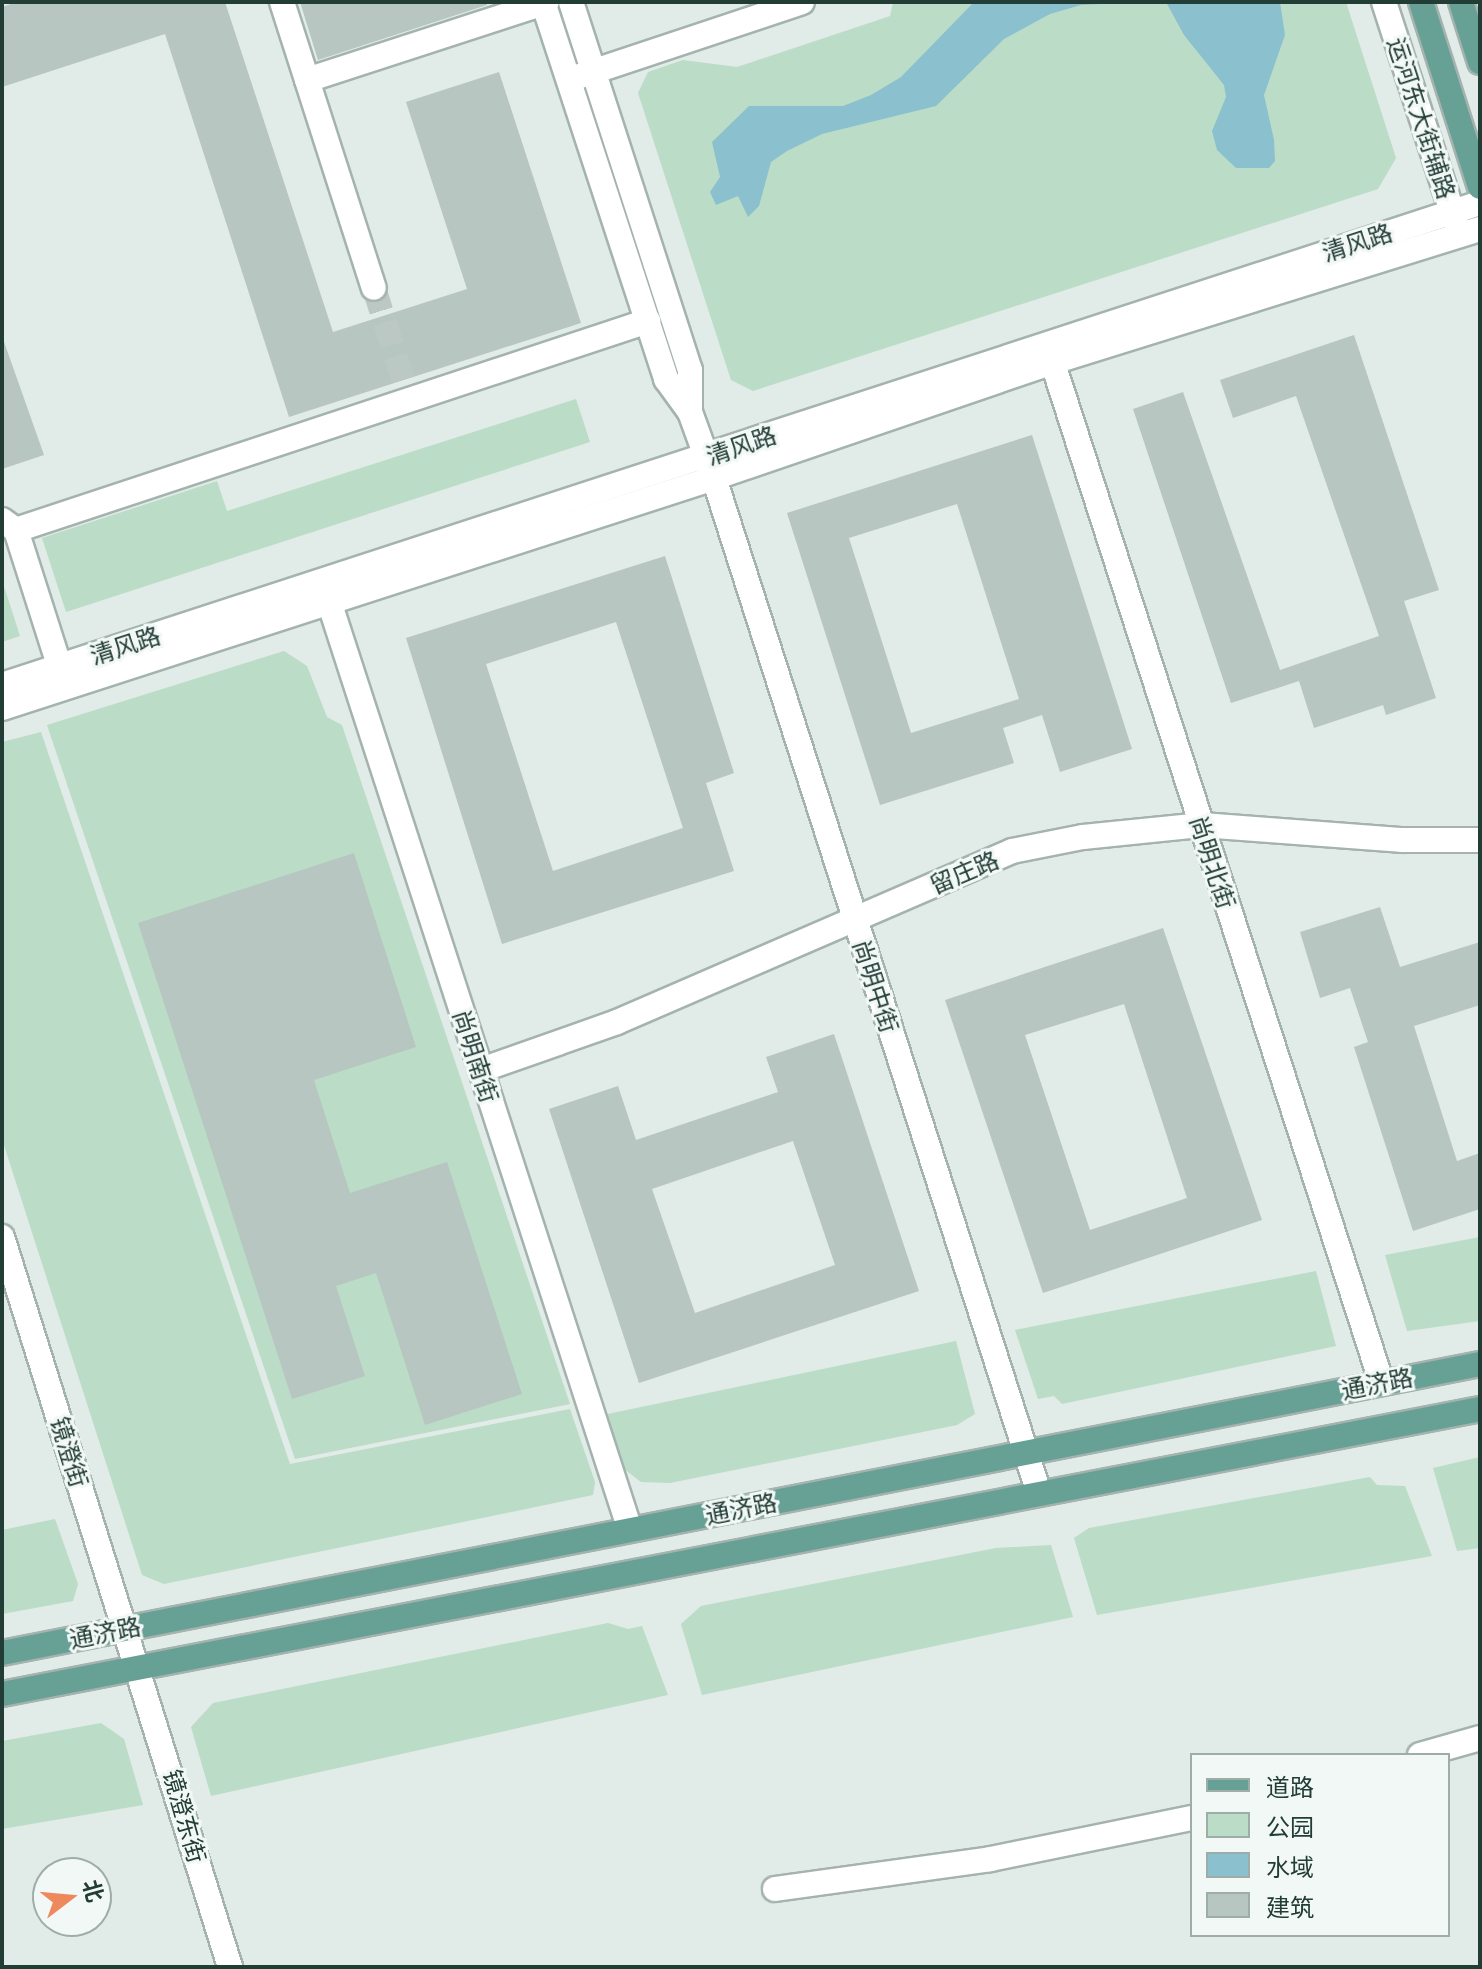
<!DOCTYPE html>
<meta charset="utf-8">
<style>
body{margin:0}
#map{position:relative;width:1482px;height:1969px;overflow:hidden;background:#e1ebe7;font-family:Lato,"Noto Sans SC",sans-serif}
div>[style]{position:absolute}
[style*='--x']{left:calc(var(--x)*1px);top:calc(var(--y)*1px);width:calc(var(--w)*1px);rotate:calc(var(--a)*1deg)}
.green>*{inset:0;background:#bbdcc6}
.water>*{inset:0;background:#8bc0cf}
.building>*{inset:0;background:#b7c6c1}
.minor-tunnel>*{height:24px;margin-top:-12px;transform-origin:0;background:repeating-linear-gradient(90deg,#bbc8c4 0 24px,transparent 0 36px)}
.roads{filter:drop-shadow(2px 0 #a4b3ae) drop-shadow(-2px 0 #a4b3ae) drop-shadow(0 2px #a4b3ae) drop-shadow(0 -2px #a4b3ae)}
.minor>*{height:24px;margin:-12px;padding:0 12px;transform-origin:12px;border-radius:12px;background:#fff}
.major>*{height:24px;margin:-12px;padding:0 12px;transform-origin:12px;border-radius:12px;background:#67a095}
span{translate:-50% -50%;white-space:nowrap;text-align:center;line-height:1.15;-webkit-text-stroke:6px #f2f8f5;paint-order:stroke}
.street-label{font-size:24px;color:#223c36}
.frame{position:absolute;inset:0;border:4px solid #223c36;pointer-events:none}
.legend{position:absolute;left:1190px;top:1753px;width:260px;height:184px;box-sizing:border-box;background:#f2f8f5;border:2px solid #9fada9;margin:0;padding:10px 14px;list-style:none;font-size:24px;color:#223c36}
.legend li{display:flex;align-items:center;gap:16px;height:40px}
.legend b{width:40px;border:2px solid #9fada9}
.north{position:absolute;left:32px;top:1857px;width:80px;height:80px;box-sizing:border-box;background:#f2f8f5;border:2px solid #9fada9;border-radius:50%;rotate:74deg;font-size:22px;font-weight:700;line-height:32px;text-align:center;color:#223c36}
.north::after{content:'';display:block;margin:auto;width:28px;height:36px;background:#ee895d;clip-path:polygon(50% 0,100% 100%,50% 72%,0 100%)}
</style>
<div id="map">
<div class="green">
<i style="clip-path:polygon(893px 2px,1346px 2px,1396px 158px,1378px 189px,753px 391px,731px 380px,638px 93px,648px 72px,683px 60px,737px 67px,890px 16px)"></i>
<i style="clip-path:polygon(576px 399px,590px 442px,66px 612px,42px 538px,217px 481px,227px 511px)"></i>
<i style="clip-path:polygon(2px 580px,20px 636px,2px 642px)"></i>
<i style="clip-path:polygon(284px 651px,307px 666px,327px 717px,342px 725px,570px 1404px,295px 1459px,47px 725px)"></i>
<i style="clip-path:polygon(41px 732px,290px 1464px,570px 1409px,595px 1482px,593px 1495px,164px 1584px,142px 1575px,2px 1139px,2px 742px)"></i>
<i style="clip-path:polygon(1480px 1237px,1480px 1321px,1407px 1331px,1385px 1255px)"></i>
<i style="clip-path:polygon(1316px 1271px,1336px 1346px,1062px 1404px,1054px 1396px,1038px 1399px,1015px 1330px)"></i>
<i style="clip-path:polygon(956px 1341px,975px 1414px,957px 1425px,670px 1483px,641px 1482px,619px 1465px,603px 1415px)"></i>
<i style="clip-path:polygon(1480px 1457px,1480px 1548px,1457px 1551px,1433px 1468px)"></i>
<i style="clip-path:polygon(1370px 1477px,1377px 1485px,1405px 1486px,1432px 1556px,1097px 1615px,1074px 1538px,1089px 1528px)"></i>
<i style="clip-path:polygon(55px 1519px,78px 1584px,73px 1601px,2px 1614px,2px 1530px)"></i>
<i style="clip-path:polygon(1051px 1545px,1073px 1617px,702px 1695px,681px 1624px,701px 1606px,996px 1548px)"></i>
<i style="clip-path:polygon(608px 1623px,628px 1629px,642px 1626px,668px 1695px,211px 1796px,191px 1727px,213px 1703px)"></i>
<i style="clip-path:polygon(101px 1723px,124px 1739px,143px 1805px,2px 1829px,2px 1741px)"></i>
</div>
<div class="water">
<i style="clip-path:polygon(974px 2px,1137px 2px,1081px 5px,1050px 14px,1004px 39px,936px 106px,822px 134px,787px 151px,771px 162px,759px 206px,748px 217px,738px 196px,716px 205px,710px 192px,720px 177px,712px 142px,749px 106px,843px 106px,871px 95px,901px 77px)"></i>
<i style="clip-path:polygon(1166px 2px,1280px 2px,1285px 35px,1264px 95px,1274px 140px,1275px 161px,1269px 168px,1236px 168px,1217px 150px,1212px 131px,1226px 97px,1224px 85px,1184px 35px)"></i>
</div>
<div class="building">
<i style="clip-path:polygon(17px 2px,225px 2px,333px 332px,467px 289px,406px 102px,499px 72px,581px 323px,289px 417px,165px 34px,2px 87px,2px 7px)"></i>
<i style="clip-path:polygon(300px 2px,487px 2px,487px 5px,318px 60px)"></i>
<i style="clip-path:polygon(1354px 335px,1439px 590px,1404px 601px,1436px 698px,1386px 715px,1383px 705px,1314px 728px,1299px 681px,1231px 703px,1133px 409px,1183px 392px,1280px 670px,1379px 636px,1296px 396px,1233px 418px,1220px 380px)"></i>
<i style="clip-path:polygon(2px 336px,44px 455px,2px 469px)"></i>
<i style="clip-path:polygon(evenodd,1032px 435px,1132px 749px,1060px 772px,1042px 715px,1003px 728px,1014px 763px,880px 805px,787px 513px,1032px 435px,957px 504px,1019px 699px,911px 733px,849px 538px,957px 504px)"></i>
<i style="clip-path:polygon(evenodd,665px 556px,734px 773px,706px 783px,734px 871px,502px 944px,406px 638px,665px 556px,616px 622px,683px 828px,553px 871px,486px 664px,616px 622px)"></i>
<i style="clip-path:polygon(354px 853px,416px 1047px,314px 1080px,350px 1193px,447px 1162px,522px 1394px,425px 1425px,376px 1273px,336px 1286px,365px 1376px,292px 1399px,138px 923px)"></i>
<i style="clip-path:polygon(1380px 907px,1400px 967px,1480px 942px,1480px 1005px,1414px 1026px,1457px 1161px,1480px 1153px,1480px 1209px,1413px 1231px,1354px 1047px,1368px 1042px,1350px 988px,1320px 998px,1300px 932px)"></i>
<i style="clip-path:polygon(evenodd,1163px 928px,1262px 1220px,1043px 1293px,945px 1000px,1163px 928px,1124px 1004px,1187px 1198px,1090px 1230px,1025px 1035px,1124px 1004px)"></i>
<i style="clip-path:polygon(evenodd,834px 1034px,919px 1291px,639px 1383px,549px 1109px,618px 1086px,636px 1140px,778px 1092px,766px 1057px,834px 1034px,793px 1141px,835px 1265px,695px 1313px,652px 1189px,793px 1141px)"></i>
</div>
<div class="minor-tunnel">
<i style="--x:374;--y:288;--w:103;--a:72.4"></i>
</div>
<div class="roads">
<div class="minor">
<i style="--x:282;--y:2;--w:300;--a:72.2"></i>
<i style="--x:543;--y:2;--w:397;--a:71.9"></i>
<i style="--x:666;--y:379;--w:41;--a:54"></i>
<i style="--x:690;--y:412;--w:70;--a:70"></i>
<i style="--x:714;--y:478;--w:1066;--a:72.25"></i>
<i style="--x:571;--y:2;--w:387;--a:72.1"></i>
<i style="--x:690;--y:370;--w:42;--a:90"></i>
<i style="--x:1384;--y:2;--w:233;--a:72"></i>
<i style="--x:577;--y:77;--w:237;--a:-18.4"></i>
<i style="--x:307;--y:80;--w:252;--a:-18"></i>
<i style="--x:1048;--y:348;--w:1085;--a:72.13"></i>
<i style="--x:2;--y:520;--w:17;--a:36"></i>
<i style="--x:16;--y:530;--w:666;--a:-18.3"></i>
<i style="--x:16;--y:530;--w:157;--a:72.3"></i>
<i style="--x:325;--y:589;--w:989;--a:72.04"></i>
<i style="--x:2;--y:685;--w:1555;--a:-18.06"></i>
<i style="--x:2;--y:708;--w:748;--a:-17.9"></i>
<i style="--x:714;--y:478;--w:358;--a:-18.9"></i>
<i style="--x:1053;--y:362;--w:447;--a:-17.3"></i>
<i style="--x:481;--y:1070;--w:144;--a:-19.4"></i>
<i style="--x:617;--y:1022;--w:430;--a:-23.4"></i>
<i style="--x:1012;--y:851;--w:72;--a:-11.2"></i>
<i style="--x:1083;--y:837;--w:120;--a:-5.8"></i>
<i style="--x:1202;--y:825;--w:202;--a:4.3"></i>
<i style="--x:1403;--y:840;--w:77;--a:0"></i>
<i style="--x:2;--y:1237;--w:765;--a:72.65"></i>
<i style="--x:1420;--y:1755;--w:62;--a:-15.8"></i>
<i style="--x:775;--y:1889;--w:217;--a:-7.9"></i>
<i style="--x:990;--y:1859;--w:206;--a:-11.5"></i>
</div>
<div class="major">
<i style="--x:1421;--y:2;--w:194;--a:72.3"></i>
<i style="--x:1461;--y:2;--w:63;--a:72.4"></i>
<i style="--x:2;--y:1653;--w:1506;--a:-11.06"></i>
<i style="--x:2;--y:1694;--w:1505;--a:-10.91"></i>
</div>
</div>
<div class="street-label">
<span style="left:1422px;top:118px;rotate:72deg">运河东大街辅路</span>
<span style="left:1357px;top:242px;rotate:-18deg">清风路</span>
<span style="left:741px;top:445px;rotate:-19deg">清风路</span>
<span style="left:125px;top:645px;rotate:-18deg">清风路</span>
<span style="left:1213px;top:862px;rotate:72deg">尚明北街</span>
<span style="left:964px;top:872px;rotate:-23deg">留庄路</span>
<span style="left:876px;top:986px;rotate:72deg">尚明中街</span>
<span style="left:476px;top:1056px;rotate:72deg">尚明南街</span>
<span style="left:1377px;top:1383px;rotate:-11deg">通济路</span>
<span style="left:70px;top:1452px;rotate:73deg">镜澄街</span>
<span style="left:741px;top:1508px;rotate:-11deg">通济路</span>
<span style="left:105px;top:1632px;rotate:-11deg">通济路</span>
<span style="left:185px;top:1816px;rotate:74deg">镜澄东街</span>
</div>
<div class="frame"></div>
<ul class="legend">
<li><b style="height:10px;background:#67a095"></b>道路</li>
<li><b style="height:22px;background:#bbdcc6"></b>公园</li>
<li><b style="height:22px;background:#8bc0cf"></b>水域</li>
<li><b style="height:22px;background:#b7c6c1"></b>建筑</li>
</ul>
<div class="north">北</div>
</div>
